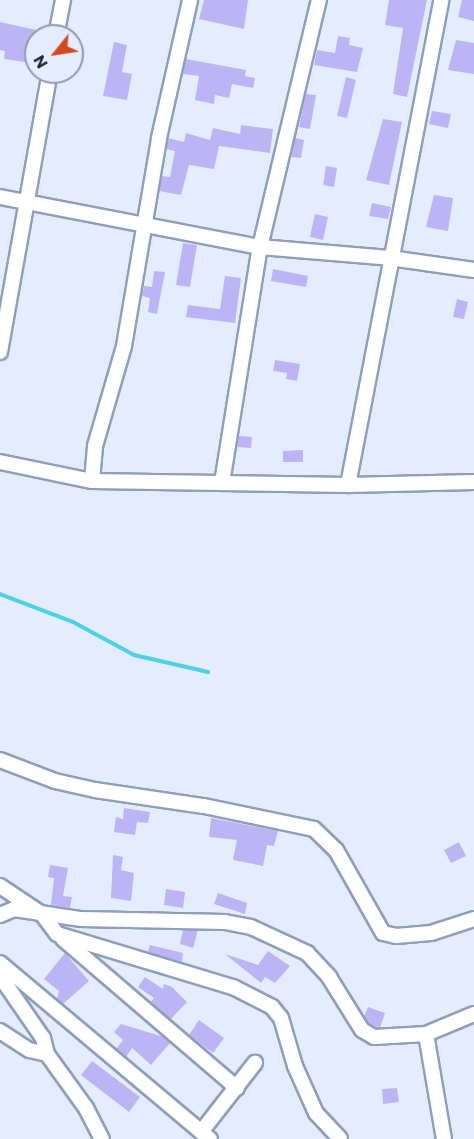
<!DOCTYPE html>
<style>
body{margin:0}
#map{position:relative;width:474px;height:1139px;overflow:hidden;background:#e3edff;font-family:Commissioner,sans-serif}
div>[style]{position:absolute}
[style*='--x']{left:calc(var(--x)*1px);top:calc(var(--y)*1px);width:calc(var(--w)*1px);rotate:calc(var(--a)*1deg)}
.stream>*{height:4px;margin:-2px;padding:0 2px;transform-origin:2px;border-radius:2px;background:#4dd1e6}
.building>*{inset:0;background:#bdb4f6}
.roads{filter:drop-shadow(2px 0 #8f9eb9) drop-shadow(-2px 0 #8f9eb9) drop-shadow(0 2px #8f9eb9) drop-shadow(0 -2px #8f9eb9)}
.minor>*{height:14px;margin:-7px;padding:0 7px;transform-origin:7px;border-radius:7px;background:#fff}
span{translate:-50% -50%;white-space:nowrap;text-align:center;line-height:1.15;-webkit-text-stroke:6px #e3edff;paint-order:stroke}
.north{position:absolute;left:24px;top:24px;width:60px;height:60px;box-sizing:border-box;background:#e3edff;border:2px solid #939bab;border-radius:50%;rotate:240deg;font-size:16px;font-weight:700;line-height:24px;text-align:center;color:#1c212c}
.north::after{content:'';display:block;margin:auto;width:21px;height:27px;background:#d24a1e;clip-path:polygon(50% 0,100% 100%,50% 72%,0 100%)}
</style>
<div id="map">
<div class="stream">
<i style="--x:0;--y:594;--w:78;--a:21"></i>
<i style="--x:73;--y:622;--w:69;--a:28.4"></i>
<i style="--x:134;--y:655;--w:76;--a:12.9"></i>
</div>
<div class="building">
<i style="clip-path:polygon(204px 0,248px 0,244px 29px,199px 19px)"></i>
<i style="clip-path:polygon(389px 0,427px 0,407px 97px,393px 94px,403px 28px,385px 25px)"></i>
<i style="clip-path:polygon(462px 0,474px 0,474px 21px,458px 17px)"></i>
<i style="clip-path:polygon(0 22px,36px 30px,32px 63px,4px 59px,5px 51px,0 50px)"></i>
<i style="clip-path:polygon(338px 36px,350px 38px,349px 45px,363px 48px,357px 72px,314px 65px,317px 50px,335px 53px)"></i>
<i style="clip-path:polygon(456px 40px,474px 43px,474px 74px,448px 70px)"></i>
<i style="clip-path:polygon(114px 42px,127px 45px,122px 72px,132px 74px,127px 100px,103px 96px)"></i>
<i style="clip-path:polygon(186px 59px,246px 70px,245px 76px,255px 78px,253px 88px,232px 84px,229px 98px,215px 95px,214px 104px,195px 100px,199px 76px,183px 74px)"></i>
<i style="clip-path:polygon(346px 77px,356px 80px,347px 118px,337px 116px)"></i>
<i style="clip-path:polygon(306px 94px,316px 95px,310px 129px,299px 127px)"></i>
<i style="clip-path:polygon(432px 111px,451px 114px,448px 128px,429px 124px)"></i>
<i style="clip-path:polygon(383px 119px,402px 122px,389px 185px,366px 180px)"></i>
<i style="clip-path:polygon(241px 125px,273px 129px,270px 153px,219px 146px,214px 169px,189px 165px,181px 195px,159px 191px,162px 176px,170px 177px,175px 151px,166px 149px,168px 138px,184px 142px,186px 133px,210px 140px,213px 128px,240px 134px)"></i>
<i style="clip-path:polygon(295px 138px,304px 140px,301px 158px,291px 157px)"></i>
<i style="clip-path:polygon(326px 166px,337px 168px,334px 187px,323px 185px)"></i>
<i style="clip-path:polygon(434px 195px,453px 198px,448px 231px,426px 227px)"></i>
<i style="clip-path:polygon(372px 203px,391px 207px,388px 219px,369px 216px)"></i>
<i style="clip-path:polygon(315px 214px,328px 217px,323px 240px,310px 237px)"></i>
<i style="clip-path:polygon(183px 243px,197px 245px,190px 287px,176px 285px)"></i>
<i style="clip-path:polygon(273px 269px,308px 276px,306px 287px,271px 281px)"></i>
<i style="clip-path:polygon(154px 271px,165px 272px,157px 314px,148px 312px,150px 298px,142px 296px,144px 286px,152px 287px)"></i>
<i style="clip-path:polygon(225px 276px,241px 278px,235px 323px,186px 317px,188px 305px,220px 309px)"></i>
<i style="clip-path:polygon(457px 299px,468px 302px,464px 319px,453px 317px)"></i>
<i style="clip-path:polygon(275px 360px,300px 364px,297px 381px,286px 379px,287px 373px,273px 371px)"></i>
<i style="clip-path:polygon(239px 436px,252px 437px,251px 448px,237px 447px)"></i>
<i style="clip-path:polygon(303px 450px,303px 462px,283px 462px,283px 451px)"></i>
<i style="clip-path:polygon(124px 808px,150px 812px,148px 823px,137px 822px,135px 835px,114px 832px,116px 817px,123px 819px)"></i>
<i style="clip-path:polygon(211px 818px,278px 831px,274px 846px,267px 845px,263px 866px,233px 860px,237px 840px,209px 837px)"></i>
<i style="clip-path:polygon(459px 842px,466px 856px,451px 863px,444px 850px)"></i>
<i style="clip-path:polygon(113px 855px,123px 857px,121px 870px,134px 873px,131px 901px,111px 898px)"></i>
<i style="clip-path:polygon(50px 865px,68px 868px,63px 896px,72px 897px,70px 908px,51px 905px,54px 878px,48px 877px)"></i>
<i style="clip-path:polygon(166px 889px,185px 892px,183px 908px,164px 905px)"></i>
<i style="clip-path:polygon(218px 893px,247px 903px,245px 914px,214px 904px)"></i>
<i style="clip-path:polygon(183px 930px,198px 930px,193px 948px,180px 944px)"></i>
<i style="clip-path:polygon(150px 945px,183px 953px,182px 962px,148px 952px)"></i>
<i style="clip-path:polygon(268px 951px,290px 966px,275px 983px,265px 977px,261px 983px,225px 954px,258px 965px)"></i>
<i style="clip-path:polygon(65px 953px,89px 981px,63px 1004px,57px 998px,59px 991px,44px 979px)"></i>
<i style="clip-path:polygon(145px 977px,163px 989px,164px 984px,172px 987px,187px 1002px,171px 1019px,151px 1002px,154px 998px,138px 987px)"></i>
<i style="clip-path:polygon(368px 1007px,385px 1013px,380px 1028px,368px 1023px,364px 1017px)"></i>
<i style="clip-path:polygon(199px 1020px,224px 1038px,213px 1053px,189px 1035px)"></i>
<i style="clip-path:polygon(121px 1024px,164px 1037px,170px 1043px,151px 1065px,132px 1048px,126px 1057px,116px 1049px,123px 1040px,114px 1032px)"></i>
<i style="clip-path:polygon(92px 1061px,140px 1097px,129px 1112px,81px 1075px)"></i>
<i style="clip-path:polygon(397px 1088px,399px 1102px,383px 1104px,382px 1089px)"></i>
</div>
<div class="roads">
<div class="minor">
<i style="--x:56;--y:36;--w:37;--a:-79"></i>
<i style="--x:0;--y:197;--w:265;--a:10.9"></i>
<i style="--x:260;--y:247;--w:130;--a:4.8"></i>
<i style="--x:390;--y:258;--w:85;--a:8.1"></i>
<i style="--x:0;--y:352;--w:284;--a:-79.9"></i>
<i style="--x:0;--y:462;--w:94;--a:11.7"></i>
<i style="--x:92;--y:481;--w:256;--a:0.9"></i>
<i style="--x:348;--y:485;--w:126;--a:-1.4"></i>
<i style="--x:92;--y:481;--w:35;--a:-85"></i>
<i style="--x:95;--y:446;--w:104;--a:-73.8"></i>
<i style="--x:124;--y:346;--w:211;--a:-80.4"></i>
<i style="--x:159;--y:138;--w:141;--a:-77.3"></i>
<i style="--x:222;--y:483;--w:239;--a:-80.9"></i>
<i style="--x:260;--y:247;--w:254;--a:-76.6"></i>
<i style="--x:348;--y:485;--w:494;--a:-79.1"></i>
<i style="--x:0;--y:760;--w:59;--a:20.9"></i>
<i style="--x:55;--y:781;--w:41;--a:12.7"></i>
<i style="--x:95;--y:790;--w:110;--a:8.4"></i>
<i style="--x:204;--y:806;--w:112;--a:11.8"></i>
<i style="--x:314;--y:829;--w:30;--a:44"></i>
<i style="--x:336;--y:850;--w:95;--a:60.5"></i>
<i style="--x:383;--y:933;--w:13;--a:13"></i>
<i style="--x:396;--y:936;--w:35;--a:-5"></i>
<i style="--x:431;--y:933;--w:45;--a:-18"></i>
<i style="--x:0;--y:886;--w:50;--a:33.7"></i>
<i style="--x:42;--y:914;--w:25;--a:53"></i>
<i style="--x:57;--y:934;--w:184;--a:16.8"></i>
<i style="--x:233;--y:987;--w:44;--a:27.1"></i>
<i style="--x:272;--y:1007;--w:14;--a:51"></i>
<i style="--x:281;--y:1018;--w:50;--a:73.7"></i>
<i style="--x:295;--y:1066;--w:51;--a:65.9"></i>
<i style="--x:316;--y:1113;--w:35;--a:47"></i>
<i style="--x:0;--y:915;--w:15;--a:-23"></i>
<i style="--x:14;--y:909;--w:68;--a:8.5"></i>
<i style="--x:81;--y:919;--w:144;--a:1.2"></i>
<i style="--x:225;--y:922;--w:26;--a:11"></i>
<i style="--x:251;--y:927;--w:62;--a:24.9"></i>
<i style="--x:307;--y:953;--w:33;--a:47"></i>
<i style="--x:329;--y:977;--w:62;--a:58.1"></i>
<i style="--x:362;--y:1030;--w:14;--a:30"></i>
<i style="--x:374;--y:1037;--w:52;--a:-3.3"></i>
<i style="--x:426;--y:1034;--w:52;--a:-22.6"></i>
<i style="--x:63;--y:939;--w:229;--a:40.6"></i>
<i style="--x:0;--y:963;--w:274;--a:40"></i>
<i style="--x:0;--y:976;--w:75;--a:55.3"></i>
<i style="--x:43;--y:1038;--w:16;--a:76"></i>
<i style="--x:47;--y:1054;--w:18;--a:-167"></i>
<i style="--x:29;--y:1050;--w:35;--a:-147"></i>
<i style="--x:426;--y:1034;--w:107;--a:80.3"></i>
<i style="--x:47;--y:1054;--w:67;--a:54.2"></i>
<i style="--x:86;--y:1108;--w:35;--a:63"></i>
<i style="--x:201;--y:1132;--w:88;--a:-52"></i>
</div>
</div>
<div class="north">N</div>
</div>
